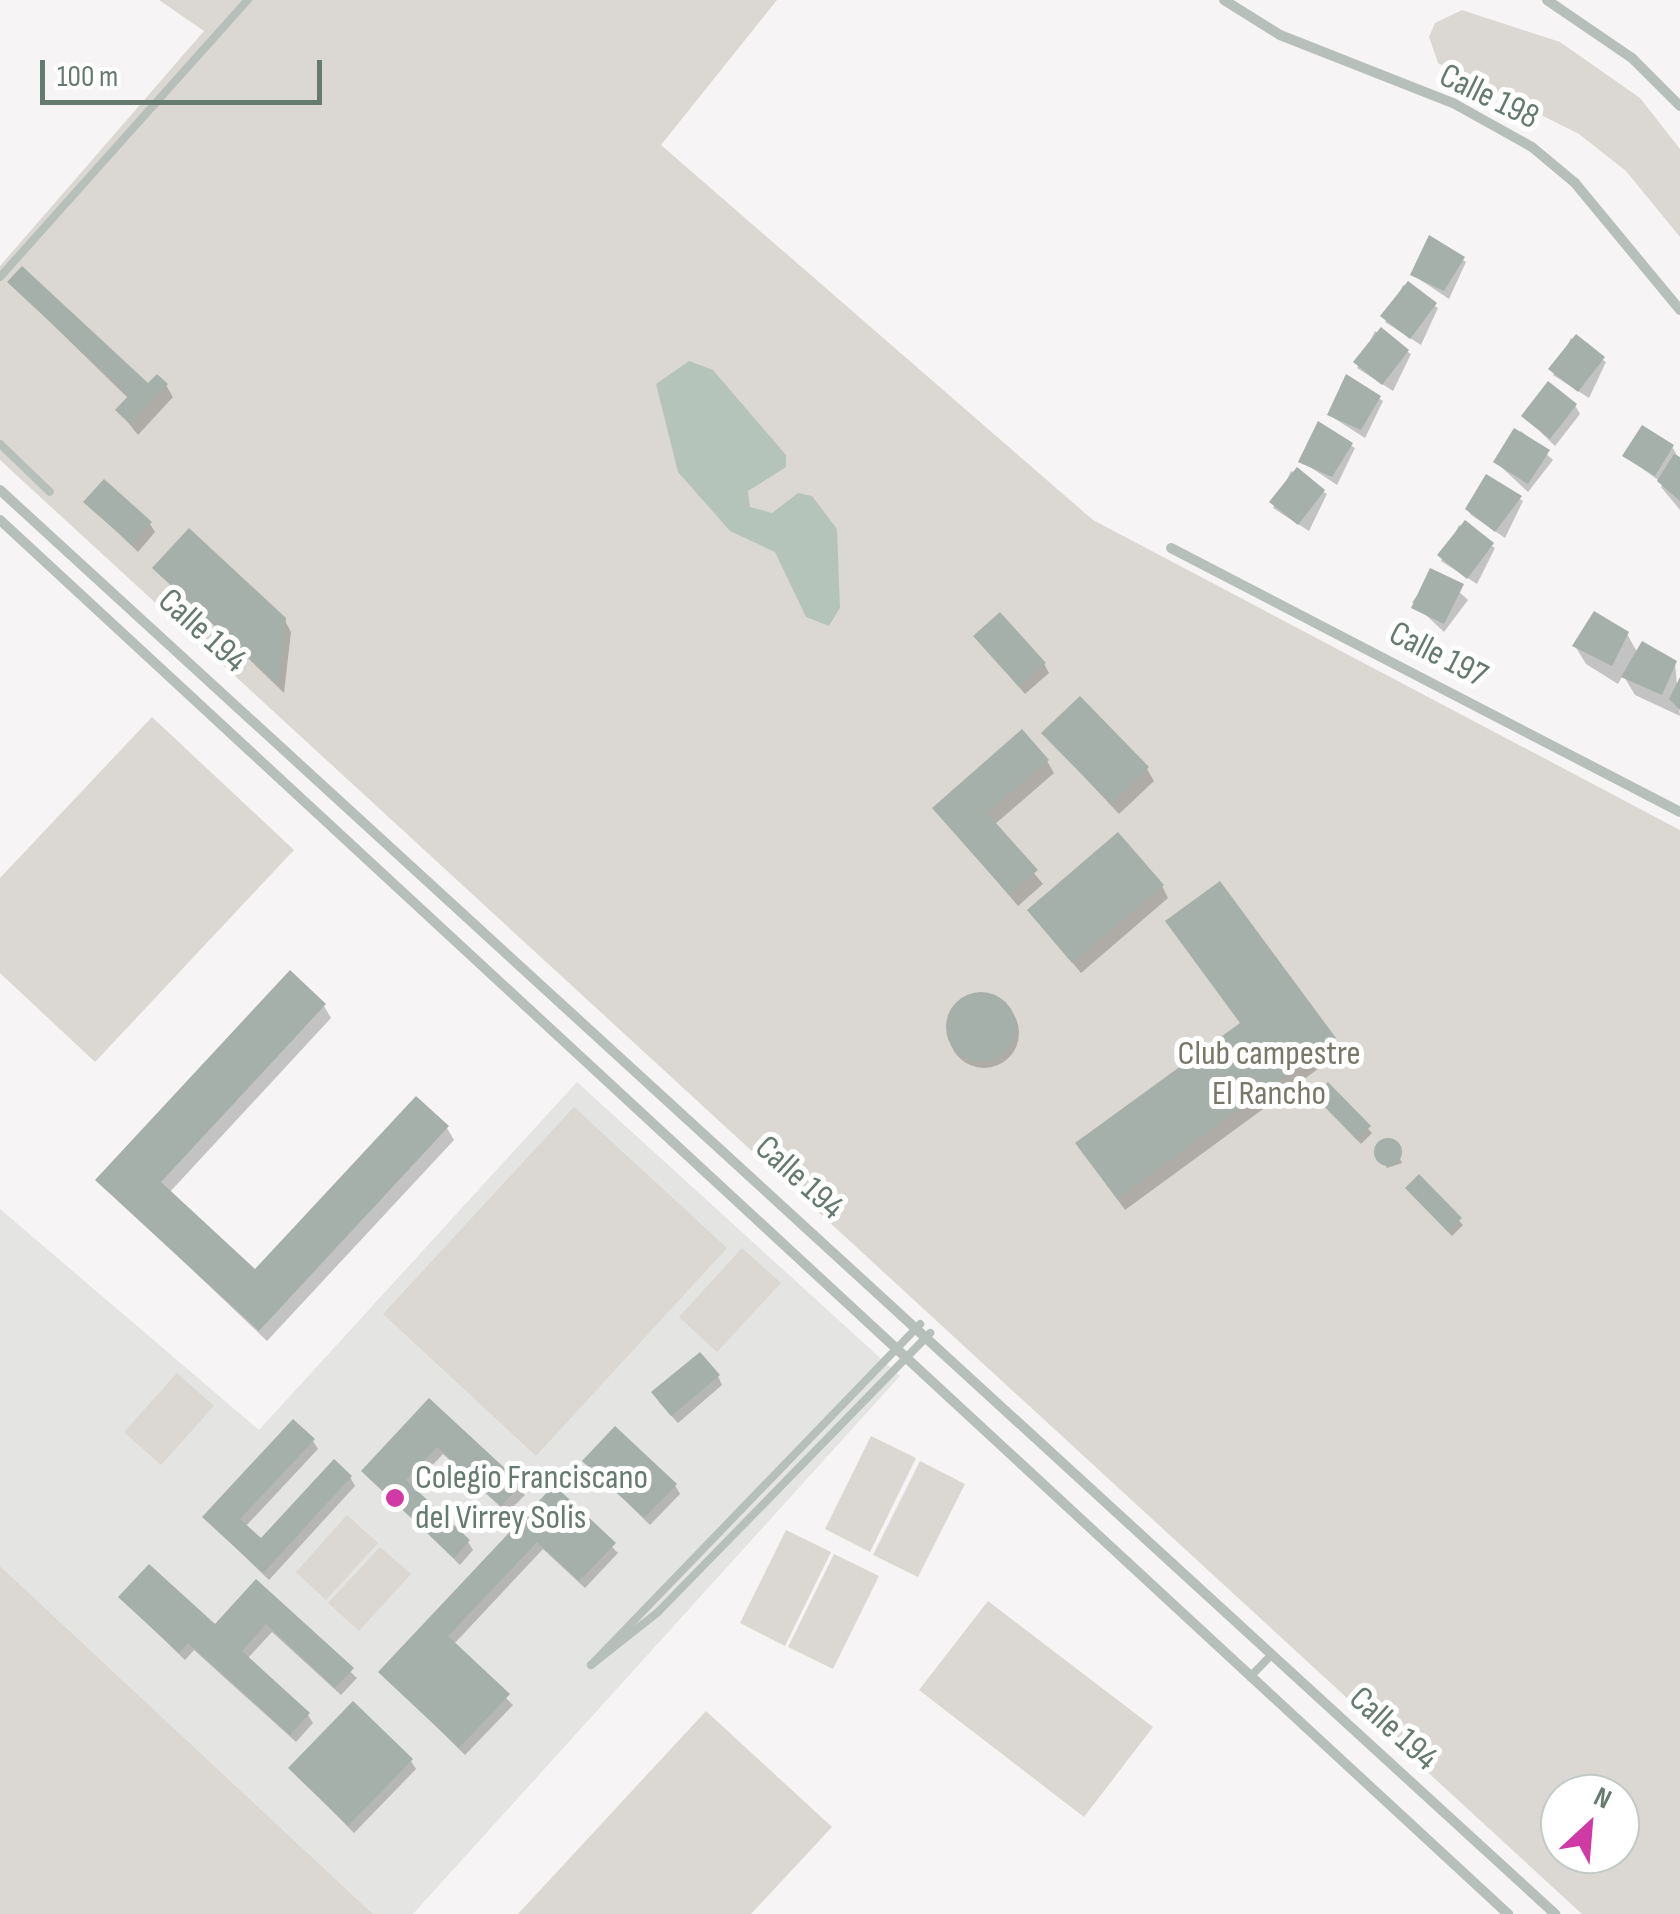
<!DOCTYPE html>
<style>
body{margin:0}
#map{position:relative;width:1680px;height:1914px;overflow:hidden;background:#f6f4f4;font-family:"Sofia Sans Condensed",sans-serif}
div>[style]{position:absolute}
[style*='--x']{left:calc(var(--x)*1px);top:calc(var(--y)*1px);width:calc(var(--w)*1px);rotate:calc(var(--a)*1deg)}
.built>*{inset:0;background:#e4e4e3}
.green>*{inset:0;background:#dbd8d3}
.water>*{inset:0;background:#b5c4ba}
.shadow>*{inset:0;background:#0003}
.round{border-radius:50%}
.building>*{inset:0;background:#a4b0a9}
.lane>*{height:8px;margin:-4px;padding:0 4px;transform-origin:4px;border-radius:4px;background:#b7bfbb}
.street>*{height:10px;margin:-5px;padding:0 5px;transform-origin:5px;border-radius:5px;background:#b7bfbb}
.dots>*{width:28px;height:28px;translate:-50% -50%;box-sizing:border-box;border:5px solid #fff;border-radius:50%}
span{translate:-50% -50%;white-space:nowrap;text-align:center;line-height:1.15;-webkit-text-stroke:10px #fff;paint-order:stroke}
.street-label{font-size:35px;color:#657b70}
.park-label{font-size:35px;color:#797767}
.poi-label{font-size:35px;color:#657b70}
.left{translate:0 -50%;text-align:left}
.north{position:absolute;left:1540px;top:1774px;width:100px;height:100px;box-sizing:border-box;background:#fff;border:2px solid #c1cac6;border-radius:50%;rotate:26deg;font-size:28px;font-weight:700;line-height:40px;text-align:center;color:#657b70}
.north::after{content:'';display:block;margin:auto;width:35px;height:45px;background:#d03aa4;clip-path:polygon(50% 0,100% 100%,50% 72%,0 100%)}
.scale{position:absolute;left:40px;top:60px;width:282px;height:45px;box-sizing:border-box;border:5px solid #657b70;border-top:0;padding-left:12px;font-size:30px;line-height:35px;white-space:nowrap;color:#657b70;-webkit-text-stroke:8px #fff;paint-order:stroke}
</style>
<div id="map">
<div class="built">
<i style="clip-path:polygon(577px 1082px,900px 1376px,413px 1914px,373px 1914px,0 1566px,0 1209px,259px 1430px)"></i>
</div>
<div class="green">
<i style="clip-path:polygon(evenodd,159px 0,777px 0,661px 145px,1093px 520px,1680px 830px,1680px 1914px,1582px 1914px,0 460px,0 266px,204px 31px,159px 0,1560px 1794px,1620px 1794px,1620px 1854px,1560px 1854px,1560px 1794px)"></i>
<i style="clip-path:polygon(1462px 10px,1560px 42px,1640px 98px,1680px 149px,1680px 237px,1626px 171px,1579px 134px,1438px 63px,1429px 37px,1435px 23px)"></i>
<i style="clip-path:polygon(152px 717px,294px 850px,95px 1062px,0 973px,0 878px)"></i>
<i style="clip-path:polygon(574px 1107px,727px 1248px,536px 1456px,383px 1314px)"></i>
<i style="clip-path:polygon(742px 1248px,781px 1283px,717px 1352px,679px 1317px)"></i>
<i style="clip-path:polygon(177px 1373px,214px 1406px,161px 1465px,124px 1432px)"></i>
<i style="clip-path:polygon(871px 1436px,916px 1458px,870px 1552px,825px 1529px)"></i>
<i style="clip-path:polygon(920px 1461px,965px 1484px,918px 1577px,873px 1555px)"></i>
<i style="clip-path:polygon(347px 1515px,378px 1543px,326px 1600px,296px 1572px)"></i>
<i style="clip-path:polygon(786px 1530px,831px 1552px,785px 1646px,740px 1623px)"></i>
<i style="clip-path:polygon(380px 1547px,411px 1574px,359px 1631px,328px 1603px)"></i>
<i style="clip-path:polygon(834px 1554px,879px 1576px,833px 1669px,788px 1647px)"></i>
<i style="clip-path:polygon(0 1566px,373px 1914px,0 1914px)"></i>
<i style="clip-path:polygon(988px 1601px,1153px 1727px,1084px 1817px,919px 1690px)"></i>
<i style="clip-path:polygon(706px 1711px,832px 1827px,751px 1914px,518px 1914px)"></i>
</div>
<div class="water">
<i style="clip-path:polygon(689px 361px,713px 370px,786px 455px,786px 467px,748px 491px,750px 507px,772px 513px,798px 493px,812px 496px,837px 529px,840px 608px,829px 626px,806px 617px,775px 552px,730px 531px,678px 472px,656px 384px)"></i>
</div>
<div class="shadow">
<i style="clip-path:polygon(1431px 238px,1466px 262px,1449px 299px,1413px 275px)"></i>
<i style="clip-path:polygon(10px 283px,148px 386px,166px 385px,173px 397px,138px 435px,118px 410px,129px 399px)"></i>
<i style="clip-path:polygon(1403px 285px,1438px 308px,1421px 345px,1385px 322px)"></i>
<i style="clip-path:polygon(1375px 331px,1411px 354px,1393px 391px,1357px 368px)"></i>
<i style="clip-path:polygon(1571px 338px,1606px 362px,1589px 398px,1553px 375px)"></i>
<i style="clip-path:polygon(1347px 378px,1383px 401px,1365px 438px,1329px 415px)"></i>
<i style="clip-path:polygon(1575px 405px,1580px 414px,1555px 446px,1524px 416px)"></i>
<i style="clip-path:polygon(1319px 425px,1355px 448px,1337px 485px,1301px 461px)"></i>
<i style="clip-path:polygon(1521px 431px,1553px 460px,1528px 492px,1496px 462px)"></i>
<i style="clip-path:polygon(1672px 447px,1680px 460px,1680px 510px,1661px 487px,1674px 461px,1658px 480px,1625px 456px)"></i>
<i style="clip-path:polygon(1291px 471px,1327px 494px,1309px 531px,1273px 508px)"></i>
<i style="clip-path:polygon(1487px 477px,1523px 501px,1505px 538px,1470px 514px)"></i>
<i style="clip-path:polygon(86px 502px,150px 524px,155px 532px,138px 552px)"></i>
<i style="clip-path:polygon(1459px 525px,1495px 548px,1477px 584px,1441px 561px)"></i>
<i style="clip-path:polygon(155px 568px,284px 619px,291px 632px,284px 693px)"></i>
<i style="clip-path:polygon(1437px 571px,1468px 600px,1444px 632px,1412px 602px)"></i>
<i style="clip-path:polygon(1627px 634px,1636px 650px,1675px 663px,1680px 716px,1635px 695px,1623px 675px,1618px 684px,1586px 664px,1575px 646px)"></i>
<i style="clip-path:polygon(976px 637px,1044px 664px,1049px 673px,1025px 694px)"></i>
<i style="clip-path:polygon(1044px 734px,1147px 769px,1154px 781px,1119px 814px)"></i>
<i style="clip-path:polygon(1047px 761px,1054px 773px,994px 825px,1043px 884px,1018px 906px,935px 808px)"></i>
<i style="clip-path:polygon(1219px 884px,1341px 1052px,1125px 1210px,1086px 1156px,1242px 1024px)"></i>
<i style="clip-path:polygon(1162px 886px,1168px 898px,1081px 973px,1030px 911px)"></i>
<i class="round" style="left:949px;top:998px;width:70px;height:70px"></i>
<i style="clip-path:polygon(324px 1006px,331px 1018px,169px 1193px,255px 1273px,447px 1128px,454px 1140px,267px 1341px,98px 1180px)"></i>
<i style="clip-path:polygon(1328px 1085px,1372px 1133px,1361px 1144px,1320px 1101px)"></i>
<i style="clip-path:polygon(1392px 1142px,1402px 1163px,1387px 1168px,1378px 1149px)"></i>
<i style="clip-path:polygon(1419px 1177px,1463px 1225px,1452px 1236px,1411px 1193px)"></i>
<i style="clip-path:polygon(718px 1376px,722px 1385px,678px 1423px,659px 1402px)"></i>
<i style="clip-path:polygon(429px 1402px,525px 1495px,507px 1513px,443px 1454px,411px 1488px,468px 1542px,473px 1550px,460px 1565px,364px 1472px)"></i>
<i style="clip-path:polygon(313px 1441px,318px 1449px,245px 1527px,261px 1542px,350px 1477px,355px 1486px,269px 1580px,205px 1518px)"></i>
<i style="clip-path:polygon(585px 1461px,675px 1485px,680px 1494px,650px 1525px)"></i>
<i style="clip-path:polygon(554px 1489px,618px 1553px,585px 1588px,543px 1549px,453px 1645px,513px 1705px,465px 1755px,381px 1672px)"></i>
<i style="clip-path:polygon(256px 1582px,357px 1678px,341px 1695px,272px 1632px,247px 1659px,308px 1715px,313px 1723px,296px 1742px,194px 1650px,185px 1660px,121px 1598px,215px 1627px)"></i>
<i style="clip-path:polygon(411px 1761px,416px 1769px,354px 1833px,291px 1769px)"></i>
</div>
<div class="building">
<i style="clip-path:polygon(1429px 235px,1465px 257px,1444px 291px,1410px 275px)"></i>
<i style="clip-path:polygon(22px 266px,148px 383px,157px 374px,168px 384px,130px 424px,115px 410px,129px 395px,7px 282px)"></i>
<i style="clip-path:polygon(1408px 281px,1437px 303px,1410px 339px,1380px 316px)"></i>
<i style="clip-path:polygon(1381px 327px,1409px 350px,1382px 385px,1353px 362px)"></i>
<i style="clip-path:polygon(1576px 334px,1605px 357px,1578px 392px,1548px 369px)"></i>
<i style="clip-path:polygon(1346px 374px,1381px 396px,1361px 430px,1327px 415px)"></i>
<i style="clip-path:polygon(1548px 381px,1577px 404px,1550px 439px,1521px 416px)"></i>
<i style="clip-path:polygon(1318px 421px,1353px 443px,1332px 477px,1298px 462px)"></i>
<i style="clip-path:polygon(1642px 425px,1674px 445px,1655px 476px,1622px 456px)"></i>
<i style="clip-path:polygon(1514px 428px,1550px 450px,1528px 484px,1493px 462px)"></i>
<i style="clip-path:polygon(1674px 454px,1680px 457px,1680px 501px,1657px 481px)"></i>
<i style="clip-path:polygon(1297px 467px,1325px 490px,1298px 525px,1269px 502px)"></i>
<i style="clip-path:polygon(1486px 474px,1522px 496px,1495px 532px,1465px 509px)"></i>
<i style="clip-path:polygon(104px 479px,152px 522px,132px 545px,83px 502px)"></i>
<i style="clip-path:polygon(1465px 520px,1494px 543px,1467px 579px,1437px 555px)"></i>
<i style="clip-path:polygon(189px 528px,286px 618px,278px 684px,152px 568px)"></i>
<i style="clip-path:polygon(1430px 568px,1464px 584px,1444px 624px,1411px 608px)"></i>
<i style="clip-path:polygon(1594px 611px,1629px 632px,1612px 666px,1572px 646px)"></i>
<i style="clip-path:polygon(1000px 612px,1046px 663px,1019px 687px,973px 636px)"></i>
<i style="clip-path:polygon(1642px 641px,1677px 661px,1662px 695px,1621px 677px)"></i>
<i style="clip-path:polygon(1680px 677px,1680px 710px,1669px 699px)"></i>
<i style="clip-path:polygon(1080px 696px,1149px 767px,1111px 804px,1041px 733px)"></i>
<i style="clip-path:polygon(1022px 729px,1049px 760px,987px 813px,1038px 870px,1009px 895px,932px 808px)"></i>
<i style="clip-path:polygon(1118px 832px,1164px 885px,1072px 963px,1027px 910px)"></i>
<i style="clip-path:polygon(1220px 881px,1336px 1038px,1117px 1199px,1075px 1143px,1240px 1023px,1165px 921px)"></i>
<i style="clip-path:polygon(290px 970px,326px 1004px,161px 1182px,255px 1269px,416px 1096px,449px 1126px,259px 1331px,95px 1180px)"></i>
<i class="round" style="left:946px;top:992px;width:70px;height:70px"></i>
<i style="clip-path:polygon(1328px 1082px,1371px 1126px,1357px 1140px,1314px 1096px)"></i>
<i class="round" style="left:1374px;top:1138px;width:28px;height:28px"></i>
<i style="clip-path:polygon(1419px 1174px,1462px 1218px,1448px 1232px,1405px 1188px)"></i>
<i style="clip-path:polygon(700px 1352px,720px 1375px,671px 1416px,651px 1392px)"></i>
<i style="clip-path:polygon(429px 1398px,522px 1484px,501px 1506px,437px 1447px,406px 1480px,470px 1540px,454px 1558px,361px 1471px)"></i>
<i style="clip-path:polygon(293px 1419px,315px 1439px,240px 1519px,261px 1538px,334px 1459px,352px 1476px,263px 1573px,202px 1517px)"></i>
<i style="clip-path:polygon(615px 1426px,677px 1484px,644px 1518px,582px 1461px)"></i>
<i style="clip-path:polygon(554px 1485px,616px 1543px,579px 1581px,537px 1542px,448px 1636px,510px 1694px,459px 1748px,378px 1672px)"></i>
<i style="clip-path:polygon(149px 1564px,215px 1624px,256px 1579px,354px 1668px,335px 1688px,266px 1624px,242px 1651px,310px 1713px,290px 1735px,188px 1643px,179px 1653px,118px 1597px)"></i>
<i style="clip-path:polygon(353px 1701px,413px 1759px,348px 1826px,288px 1768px)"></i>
</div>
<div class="lane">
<i style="--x:0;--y:277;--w:372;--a:-48.2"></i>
<i style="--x:0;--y:444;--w:69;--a:43.8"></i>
<i style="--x:591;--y:1665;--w:85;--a:-38.3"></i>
<i style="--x:658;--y:1612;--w:390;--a:-45.7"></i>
<i style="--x:591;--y:1665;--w:474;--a:-46"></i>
<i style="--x:1250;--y:1677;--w:30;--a:-46"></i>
</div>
<div class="street">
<i style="--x:1224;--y:0;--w:66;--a:32"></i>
<i style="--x:1280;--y:35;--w:186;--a:21.5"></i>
<i style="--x:1453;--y:103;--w:90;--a:29.1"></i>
<i style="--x:1532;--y:147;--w:56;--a:39.9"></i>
<i style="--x:1575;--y:183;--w:165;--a:50.4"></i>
<i style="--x:1547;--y:0;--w:103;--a:34.3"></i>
<i style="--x:1632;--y:58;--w:68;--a:45"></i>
<i style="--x:0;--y:490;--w:2109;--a:42.48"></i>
<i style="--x:0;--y:520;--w:2054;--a:42.75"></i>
<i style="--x:1171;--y:548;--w:573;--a:27.41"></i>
</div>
<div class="dots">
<i style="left:395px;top:1498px;background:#d03aa4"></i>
</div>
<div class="street-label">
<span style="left:1489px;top:97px;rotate:26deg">Calle 198</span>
<span style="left:202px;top:631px;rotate:42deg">Calle 194</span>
<span style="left:1438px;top:655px;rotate:27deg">Calle 197</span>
<span style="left:799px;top:1178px;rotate:42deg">Calle 194</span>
<span style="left:1393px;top:1729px;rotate:42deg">Calle 194</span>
</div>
<div class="park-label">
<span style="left:1269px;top:1074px">Club campestre<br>El Rancho</span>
</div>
<div class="poi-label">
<span class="left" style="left:415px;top:1498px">Colegio Franciscano<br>del Virrey Solis</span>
</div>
<div class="north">N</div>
<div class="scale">100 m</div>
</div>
